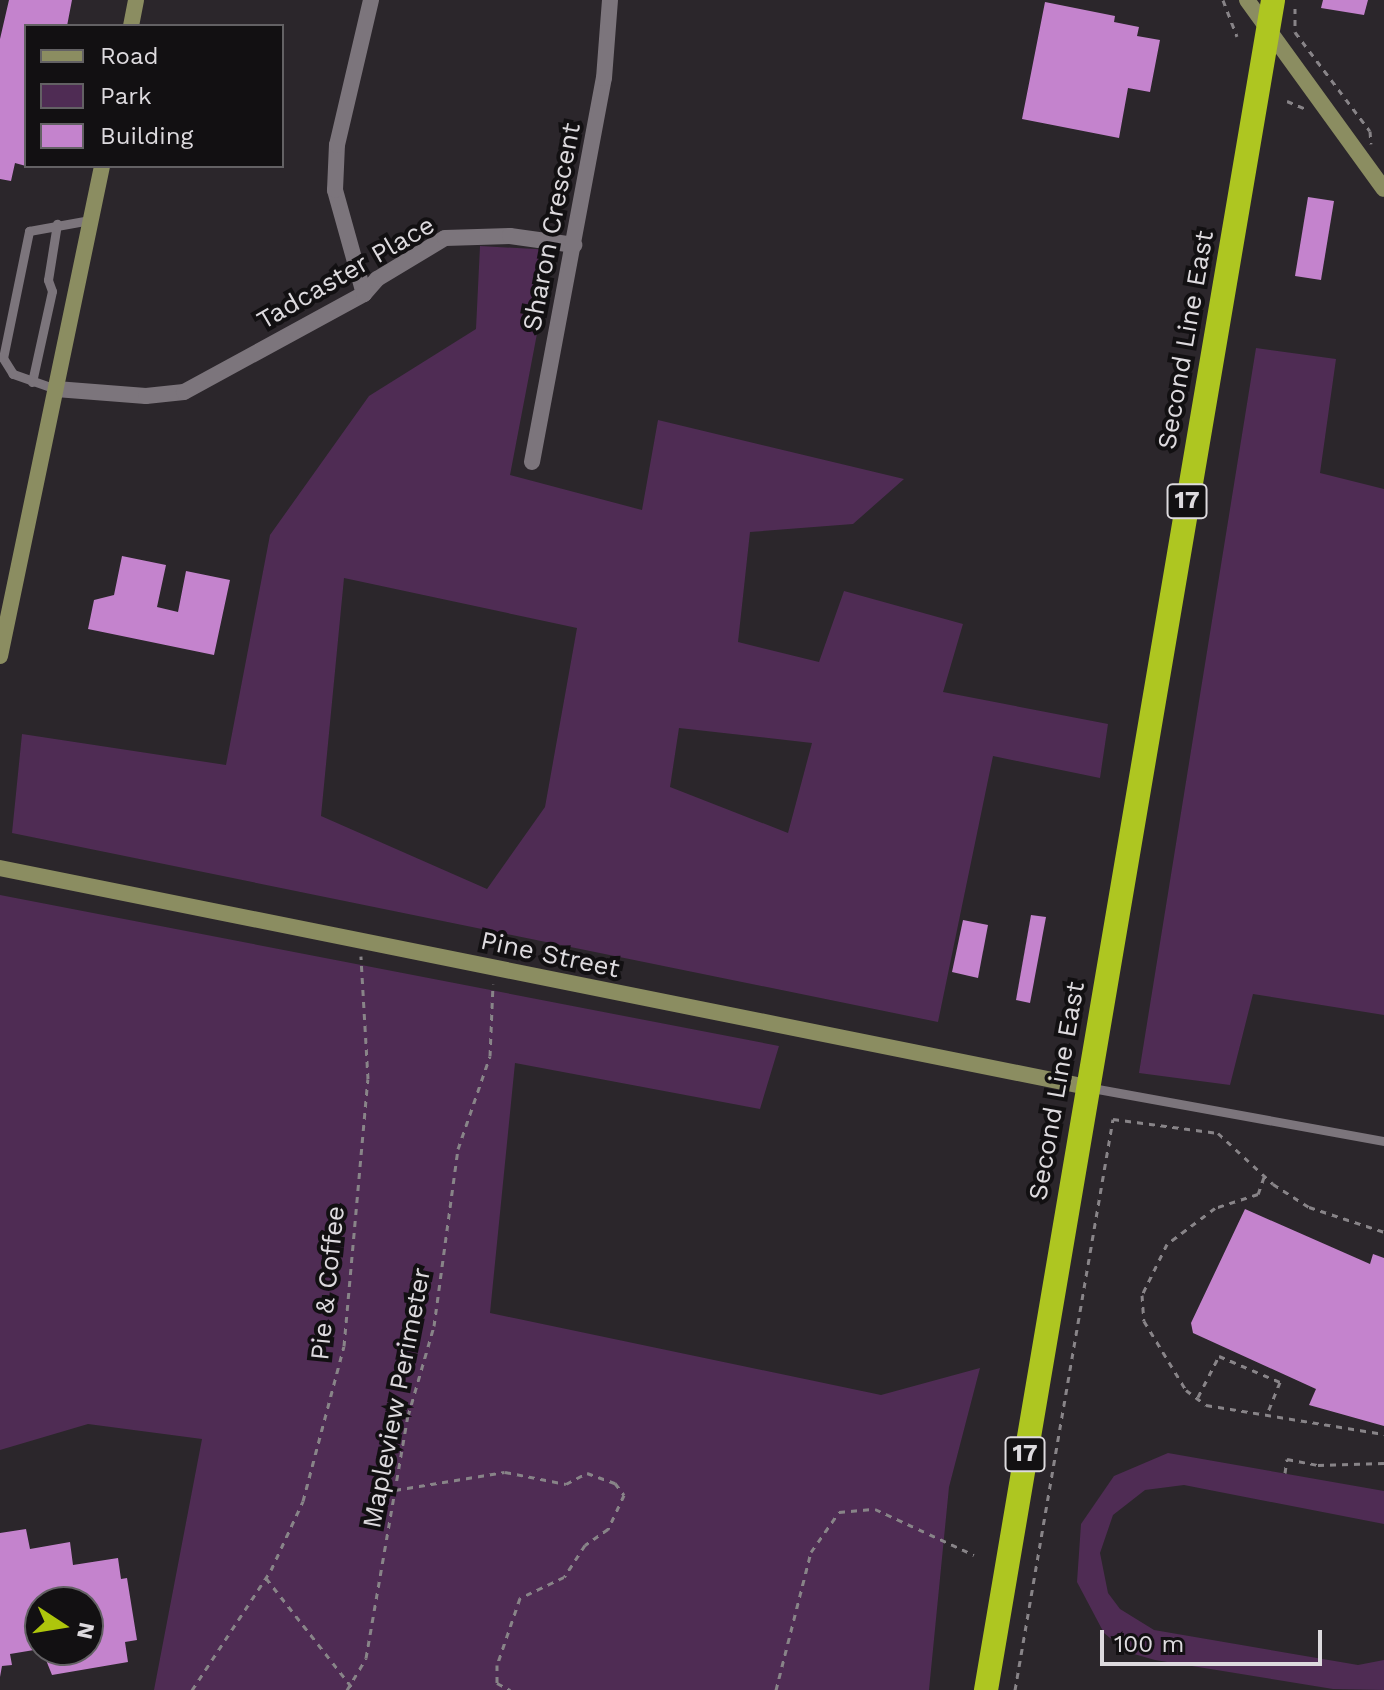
<!DOCTYPE html>
<style>
body{margin:0}
#map{position:relative;width:1384px;height:1690px;overflow:hidden;background:#2b262b;font-family:"Work Sans",sans-serif}
div>[style]{position:absolute}
[style*='--x']{left:calc(var(--x)*1px);top:calc(var(--y)*1px);width:calc(var(--w)*1px);rotate:calc(var(--a)*1deg)}
.green>*{inset:0;background:#4f2c54}
.building>*{inset:0;background:#c483cd}
.path>*{height:3px;margin-top:-1.5px;transform-origin:0;background:repeating-linear-gradient(90deg,#888488 0 6px,transparent 0 12px)}
.lane>*{height:9px;margin:-4.5px;padding:0 4.5px;transform-origin:4.5px;border-radius:4.5px;background:#7c757c}
.street>*{height:16px;margin:-8px;padding:0 8px;transform-origin:8px;border-radius:8px;background:#7c757c}
.secondary>*{height:16px;margin:-8px;padding:0 8px;transform-origin:8px;border-radius:8px;background:#8b8d61}
.highway>*{height:24px;margin:-12px;padding:0 12px;transform-origin:12px;border-radius:12px;background:#aec621}
span{translate:-50% -50%;white-space:nowrap;text-align:center;line-height:1.15;-webkit-text-stroke:8px #121012;paint-order:stroke}
.shield-label span{padding:2px 6px;background:#121012;border:2px solid;border-radius:6px;-webkit-text-stroke-width:0}
.shield-label{font-size:24px;color:#dddade;font-weight:700}
.street-label{font-size:26px;color:#dddade}
.legend{position:absolute;left:24px;top:24px;width:260px;height:144px;box-sizing:border-box;background:#121012;border:2px solid #636164;margin:0;padding:10px 14px;list-style:none;font-size:24px;color:#dddade}
.legend li{display:flex;align-items:center;gap:16px;height:40px}
.legend b{width:40px;border:2px solid #636164}
.north{position:absolute;left:24px;top:1586px;width:80px;height:80px;box-sizing:border-box;background:#121012;border:2px solid #636164;border-radius:50%;rotate:102deg;font-size:22px;font-weight:700;line-height:32px;text-align:center;color:#dddade}
.north::after{content:'';display:block;margin:auto;width:28px;height:36px;background:#aec60c;clip-path:polygon(50% 0,100% 100%,50% 72%,0 100%)}
.scale{position:absolute;left:1100px;top:1630px;width:222px;height:36px;box-sizing:border-box;border:4px solid #dddade;border-top:0;padding-left:10px;font-size:24px;line-height:28px;white-space:nowrap;color:#dddade;-webkit-text-stroke:6px #121012;paint-order:stroke}
</style>
<div id="map">
<div class="green">
<i style="clip-path:polygon(evenodd,480px 246px,553px 250px,510px 475px,642px 510px,658px 420px,904px 479px,853px 524px,750px 532px,738px 642px,819px 662px,844px 591px,963px 624px,943px 692px,1108px 724px,1100px 778px,993px 756px,938px 1022px,12px 833px,22px 734px,226px 765px,270px 535px,369px 396px,476px 329px,480px 246px,344px 578px,577px 628px,545px 807px,487px 889px,321px 816px,344px 578px,480px 246px,679px 728px,812px 743px,788px 833px,670px 787px,679px 728px)"></i>
<i style="clip-path:polygon(1256px 348px,1336px 359px,1320px 473px,1384px 489px,1384px 1015px,1253px 994px,1230px 1085px,1139px 1073px)"></i>
<i style="clip-path:polygon(0 895px,779px 1046px,760px 1109px,515px 1063px,490px 1313px,881px 1395px,980px 1368px,949px 1487px,929px 1690px,154px 1690px,202px 1439px,88px 1424px,0 1450px)"></i>
<i style="clip-path:polygon(1168px 1453px,1384px 1491px,1384px 1524px,1184px 1485px,1145px 1490px,1113px 1515px,1100px 1553px,1108px 1593px,1120px 1609px,1154px 1630px,1358px 1665px,1384px 1660px,1384px 1690px,1333px 1689px,1155px 1660px,1127px 1652px,1104px 1633px,1077px 1582px,1081px 1524px,1114px 1476px)"></i>
</div>
<div class="building">
<i style="clip-path:polygon(9px 0,72px 0,67px 26px,26px 26px,26px 166px,15px 163px,11px 181px,0 179px,0 39px)"></i>
<i style="clip-path:polygon(1323px 0,1368px 0,1364px 15px,1321px 8px)"></i>
<i style="clip-path:polygon(1045px 2px,1115px 16px,1114px 22px,1139px 27px,1137px 36px,1160px 40px,1150px 92px,1128px 88px,1119px 138px,1022px 119px)"></i>
<i style="clip-path:polygon(1308px 197px,1334px 201px,1321px 280px,1295px 276px)"></i>
<i style="clip-path:polygon(122px 556px,166px 565px,157px 607px,178px 612px,186px 571px,230px 580px,214px 655px,88px 629px,94px 600px,114px 595px)"></i>
<i style="clip-path:polygon(1031px 915px,1046px 917px,1030px 1003px,1016px 1000px)"></i>
<i style="clip-path:polygon(963px 920px,988px 925px,978px 978px,952px 972px)"></i>
<i style="clip-path:polygon(1245px 1209px,1370px 1264px,1373px 1254px,1384px 1258px,1384px 1426px,1309px 1405px,1316px 1389px,1193px 1333px,1191px 1323px)"></i>
<i style="clip-path:polygon(26px 1529px,30px 1549px,70px 1542px,73px 1565px,118px 1558px,121px 1579px,127px 1578px,137px 1640px,125px 1642px,128px 1662px,52px 1675px,42px 1650px,88px 1650px,88px 1602px,40px 1602px,40px 1649px,10px 1654px,12px 1665px,2px 1666px,0 1677px,0 1533px)"></i>
</div>
<div class="path">
<i style="--x:1223;--y:0;--w:39;--a:69"></i>
<i style="--x:1295;--y:8;--w:24;--a:90"></i>
<i style="--x:1295;--y:32;--w:124;--a:52.9"></i>
<i style="--x:1370;--y:131;--w:13;--a:86"></i>
<i style="--x:1287;--y:101;--w:21;--a:23"></i>
<i style="--x:1264;--y:1177;--w:18;--a:109"></i>
<i style="--x:1258;--y:1194;--w:45;--a:162"></i>
<i style="--x:1215;--y:1208;--w:60;--a:143.1"></i>
<i style="--x:1167;--y:1244;--w:57;--a:116.1"></i>
<i style="--x:1142;--y:1295;--w:26;--a:86"></i>
<i style="--x:1144;--y:1321;--w:81;--a:58.7"></i>
<i style="--x:1186;--y:1390;--w:25;--a:37"></i>
<i style="--x:1206;--y:1405;--w:180;--a:9.3"></i>
<i style="--x:1198;--y:1397;--w:46;--a:-62.9"></i>
<i style="--x:1219;--y:1356;--w:66;--a:23.1"></i>
<i style="--x:1280;--y:1382;--w:35;--a:112"></i>
<i style="--x:1285;--y:1473;--w:14;--a:-82"></i>
<i style="--x:1287;--y:1459;--w:32;--a:11"></i>
<i style="--x:1318;--y:1465;--w:66;--a:-1.7"></i>
<i style="--x:395;--y:1490;--w:111;--a:-9.3"></i>
<i style="--x:505;--y:1472;--w:62;--a:11.1"></i>
<i style="--x:566;--y:1484;--w:24;--a:-28"></i>
<i style="--x:587;--y:1473;--w:30;--a:20"></i>
<i style="--x:615;--y:1483;--w:15;--a:53"></i>
<i style="--x:624;--y:1495;--w:38;--a:115"></i>
<i style="--x:608;--y:1529;--w:28;--a:145"></i>
<i style="--x:585;--y:1545;--w:38;--a:123"></i>
<i style="--x:564;--y:1577;--w:49;--a:154.5"></i>
<i style="--x:520;--y:1598;--w:71;--a:108.9"></i>
<i style="--x:497;--y:1665;--w:18;--a:90"></i>
<i style="--x:497;--y:1683;--w:15;--a:28"></i>
<i style="--x:266;--y:1578;--w:142;--a:51.8"></i>
<i style="--x:192;--y:1690;--w:144;--a:-56.6"></i>
<i style="--x:271;--y:1570;--w:76;--a:-65.1"></i>
<i style="--x:303;--y:1501;--w:160;--a:-75.2"></i>
<i style="--x:344;--y:1346;--w:268;--a:-84.9"></i>
<i style="--x:368;--y:1079;--w:123;--a:-93.3"></i>
<i style="--x:347;--y:1690;--w:37;--a:-59"></i>
<i style="--x:366;--y:1658;--w:246;--a:-80.2"></i>
<i style="--x:408;--y:1416;--w:94;--a:-73.9"></i>
<i style="--x:434;--y:1326;--w:179;--a:-82.3"></i>
<i style="--x:458;--y:1149;--w:98;--a:-71"></i>
<i style="--x:490;--y:1056;--w:72;--a:-87.6"></i>
<i style="--x:776;--y:1690;--w:142;--a:-75.8"></i>
<i style="--x:811;--y:1552;--w:49;--a:-55"></i>
<i style="--x:839;--y:1512;--w:36;--a:-5"></i>
<i style="--x:875;--y:1509;--w:109;--a:24.9"></i>
<i style="--x:1015;--y:1690;--w:579;--a:-80.26"></i>
<i style="--x:1113;--y:1119;--w:106;--a:7.6"></i>
<i style="--x:1218;--y:1133;--w:75;--a:42.8"></i>
<i style="--x:1273;--y:1184;--w:43;--a:32.6"></i>
<i style="--x:1309;--y:1207;--w:79;--a:18.4"></i>
</div>
<div class="lane">
<i style="--x:32;--y:382;--w:93;--a:-77.6"></i>
<i style="--x:52;--y:291;--w:12;--a:-110"></i>
<i style="--x:48;--y:280;--w:57;--a:-80.9"></i>
<i style="--x:56;--y:389;--w:46;--a:-160.8"></i>
<i style="--x:13;--y:374;--w:19;--a:-122"></i>
<i style="--x:3;--y:358;--w:130;--a:-78.4"></i>
<i style="--x:29;--y:231;--w:62;--a:-10.2"></i>
<i style="--x:1092;--y:1088;--w:297;--a:10.3"></i>
</div>
<div class="street">
<i style="--x:364;--y:294;--w:108;--a:-105.6"></i>
<i style="--x:335;--y:190;--w:45;--a:-87.5"></i>
<i style="--x:337;--y:145;--w:149;--a:-76.8"></i>
<i style="--x:56;--y:389;--w:90;--a:4.4"></i>
<i style="--x:146;--y:396;--w:38;--a:-6"></i>
<i style="--x:184;--y:392;--w:205;--a:-28.6"></i>
<i style="--x:364;--y:294;--w:20;--a:-49"></i>
<i style="--x:377;--y:279;--w:79;--a:-31.1"></i>
<i style="--x:445;--y:238;--w:65;--a:-1.8"></i>
<i style="--x:510;--y:236;--w:65;--a:8"></i>
<i style="--x:532;--y:462;--w:391;--a:-79.4"></i>
<i style="--x:604;--y:78;--w:78;--a:-85.6"></i>
</div>
<div class="secondary">
<i style="--x:1247;--y:0;--w:233;--a:54.1"></i>
<i style="--x:131;--y:26;--w:26;--a:-79"></i>
<i style="--x:0;--y:656;--w:501;--a:-78.24"></i>
<i style="--x:0;--y:868;--w:1114;--a:11.39"></i>
</div>
<div class="highway">
<i style="--x:986;--y:1690;--w:1714;--a:-80.36"></i>
</div>
<div class="shield-label">
<span style="left:1187px;top:501px">17</span>
<span style="left:1025px;top:1454px">17</span>
</div>
<div class="street-label">
<span style="left:552px;top:227px;rotate:-79deg">Sharon Crescent</span>
<span style="left:346px;top:273px;rotate:-30deg">Tadcaster Place</span>
<span style="left:1186px;top:340px;rotate:-80deg">Second Line East</span>
<span style="left:550px;top:955px;rotate:12deg">Pine Street</span>
<span style="left:1057px;top:1091px;rotate:-80deg">Second Line East</span>
<span style="left:328px;top:1283px;rotate:-84deg">Pie &amp; Coffee</span>
<span style="left:397px;top:1398px;rotate:-79deg">Mapleview Perimeter</span>
</div>
<ul class="legend">
<li><b style="height:10px;background:#8b8d61"></b>Road</li>
<li><b style="height:22px;background:#4f2c54"></b>Park</li>
<li><b style="height:22px;background:#c483cd"></b>Building</li>
</ul>
<div class="north">N</div>
<div class="scale">100 m</div>
</div>
